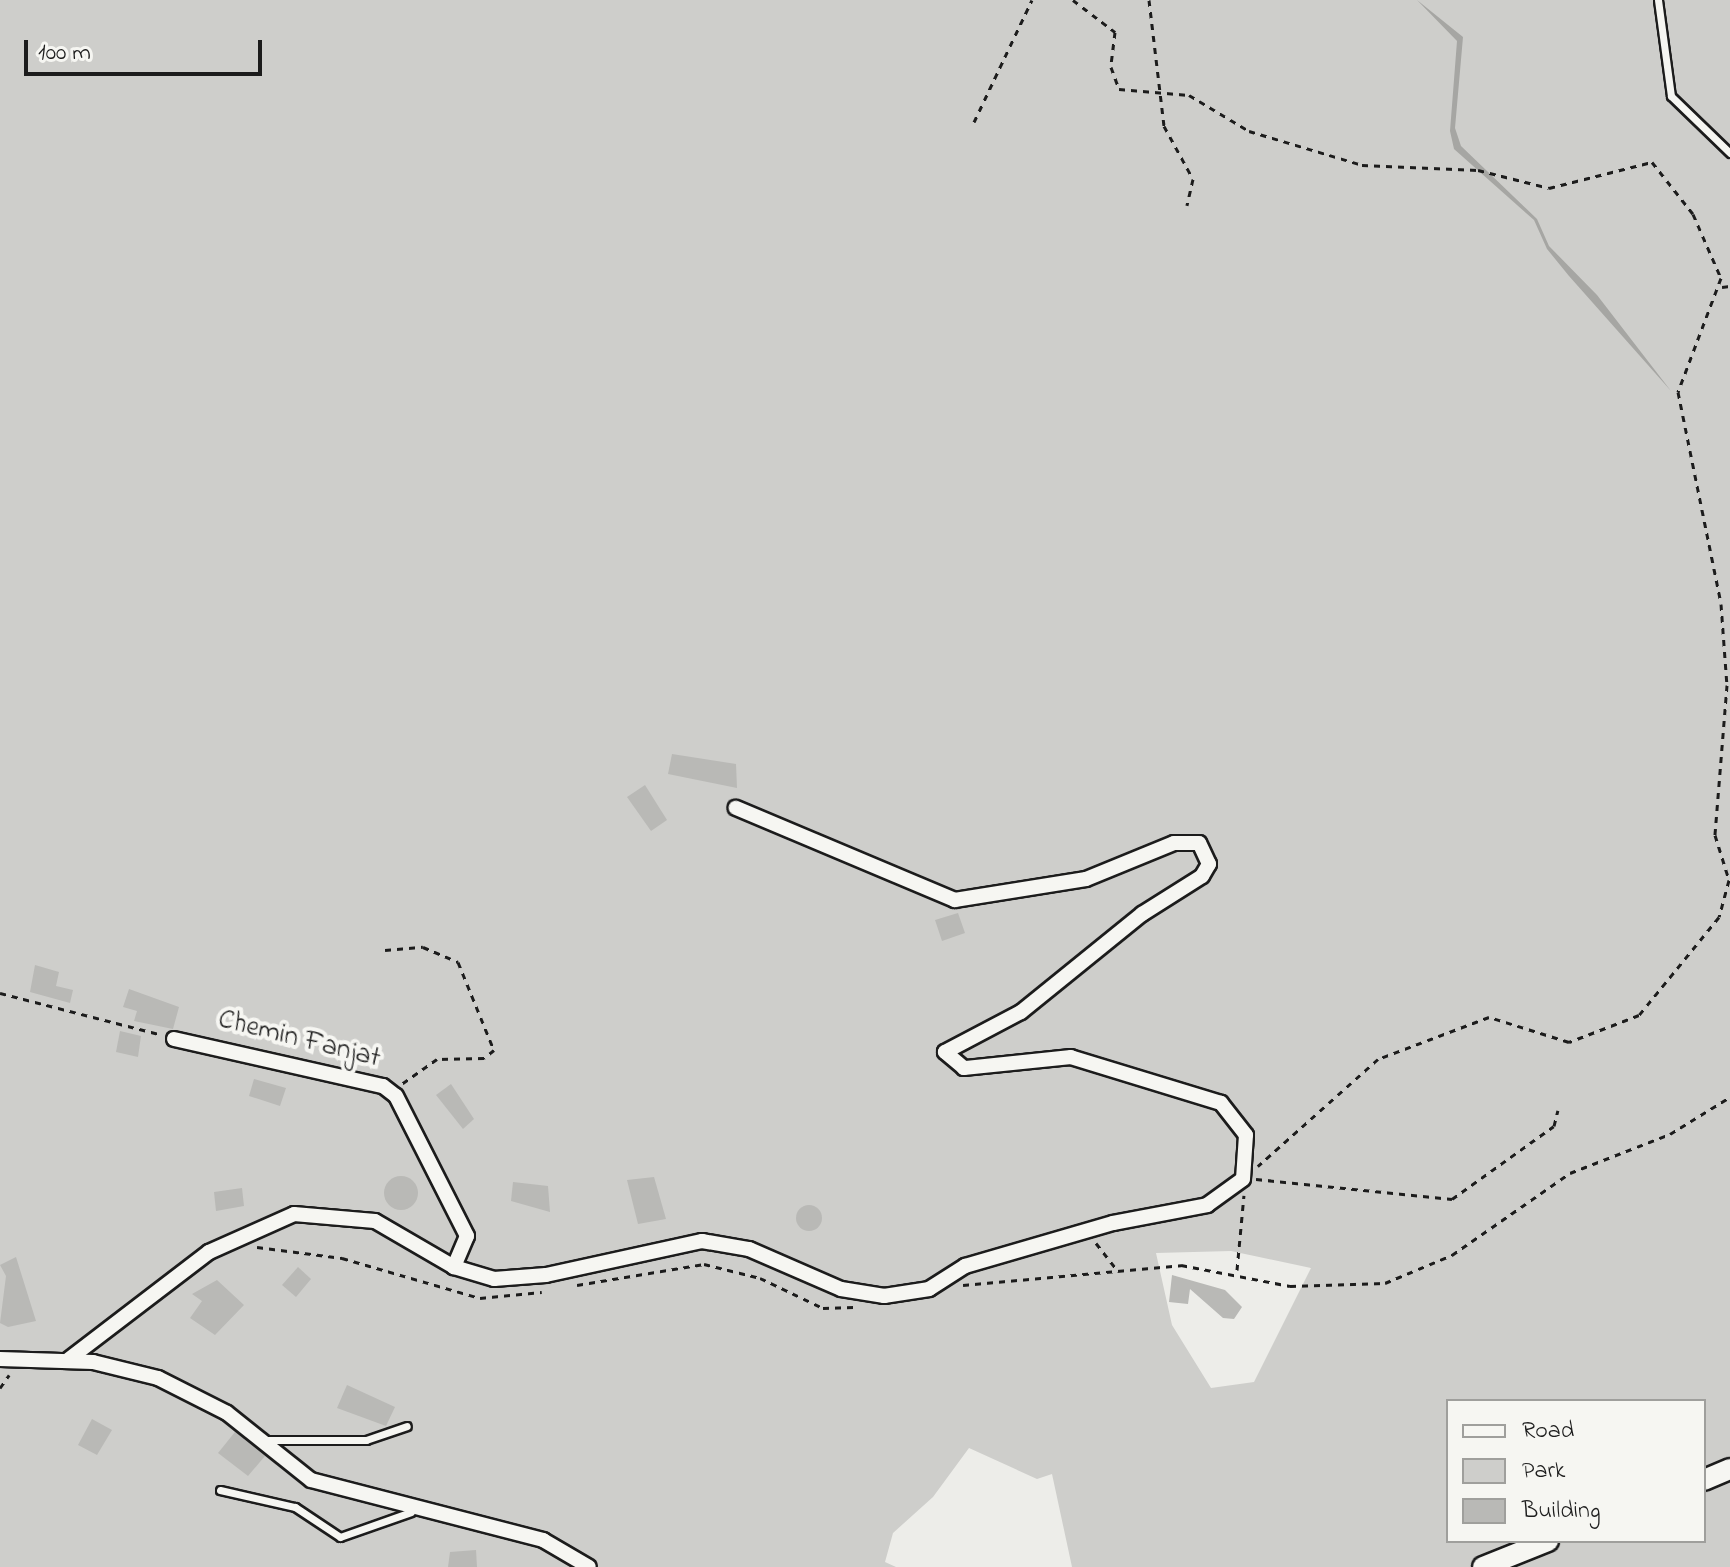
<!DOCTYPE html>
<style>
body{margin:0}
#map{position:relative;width:1730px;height:1567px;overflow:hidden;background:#edede9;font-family:"Indie Flower",sans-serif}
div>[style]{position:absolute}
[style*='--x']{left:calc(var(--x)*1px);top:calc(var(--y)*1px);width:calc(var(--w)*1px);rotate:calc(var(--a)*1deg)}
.green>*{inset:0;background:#cececb}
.water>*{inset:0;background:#a6a6a3}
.building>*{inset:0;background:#b9b9b6}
.round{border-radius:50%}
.path>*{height:3px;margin-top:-1.5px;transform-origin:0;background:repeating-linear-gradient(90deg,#1c1c1c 0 6px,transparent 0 12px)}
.roads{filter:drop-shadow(2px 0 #1c1c1c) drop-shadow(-2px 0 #1c1c1c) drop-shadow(0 2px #1c1c1c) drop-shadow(0 -2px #1c1c1c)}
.lane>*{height:7px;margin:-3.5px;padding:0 3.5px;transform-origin:3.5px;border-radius:3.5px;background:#f6f6f2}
.street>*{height:14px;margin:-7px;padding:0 7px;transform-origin:7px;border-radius:7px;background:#f6f6f2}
.secondary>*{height:20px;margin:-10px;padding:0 10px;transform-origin:10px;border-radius:10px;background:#f6f6f2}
span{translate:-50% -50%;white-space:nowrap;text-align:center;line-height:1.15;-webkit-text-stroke:8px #f6f6f2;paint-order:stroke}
.street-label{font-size:28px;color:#1c1c1c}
.legend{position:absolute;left:1446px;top:1399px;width:260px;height:144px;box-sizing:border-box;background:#f6f6f2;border:2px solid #9f9f9c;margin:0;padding:10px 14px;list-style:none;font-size:24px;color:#1c1c1c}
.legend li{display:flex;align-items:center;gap:16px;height:40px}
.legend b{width:40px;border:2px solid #9f9f9c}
.scale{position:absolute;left:24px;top:40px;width:238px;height:36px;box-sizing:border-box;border:4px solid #1c1c1c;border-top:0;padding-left:10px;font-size:24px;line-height:28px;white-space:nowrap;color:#1c1c1c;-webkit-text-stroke:6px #f6f6f2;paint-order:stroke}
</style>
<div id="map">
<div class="green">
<i style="clip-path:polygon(evenodd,0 0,1730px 0,1730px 1567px,1072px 1567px,1052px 1474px,1037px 1479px,969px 1448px,933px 1497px,893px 1533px,885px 1562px,896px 1567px,0 1567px,0 0,1231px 1251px,1311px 1268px,1254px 1382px,1211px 1388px,1172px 1325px,1156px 1253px,1231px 1251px,0 0,1448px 1401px,1704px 1401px,1704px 1541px,1448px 1541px,1448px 1401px)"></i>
</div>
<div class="water">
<i style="clip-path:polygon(1417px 0,1463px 37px,1455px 128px,1461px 146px,1537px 219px,1549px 246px,1597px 295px,1671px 391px,1569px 276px,1547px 249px,1534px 220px,1454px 149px,1450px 131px,1457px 41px)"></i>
</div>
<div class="building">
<i style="clip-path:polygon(672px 754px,736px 764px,737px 788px,668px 774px)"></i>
<i style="clip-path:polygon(645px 785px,667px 820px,651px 831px,627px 797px)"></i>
<i style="clip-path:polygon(958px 913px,965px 933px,942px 941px,935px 920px)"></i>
<i style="clip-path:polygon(35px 965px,59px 972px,56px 986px,73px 990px,70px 1003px,30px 992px)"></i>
<i style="clip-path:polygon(129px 989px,179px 1007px,173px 1029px,134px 1021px,137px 1011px,123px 1007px)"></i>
<i style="clip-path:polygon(120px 1031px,141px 1036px,138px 1057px,116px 1052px)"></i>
<i style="clip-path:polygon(254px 1079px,286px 1088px,280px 1106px,249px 1096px)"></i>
<i style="clip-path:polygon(451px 1084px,474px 1119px,463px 1129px,436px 1095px)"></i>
<i class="round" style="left:384px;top:1176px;width:34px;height:34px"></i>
<i style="clip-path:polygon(654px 1177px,666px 1219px,638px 1224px,627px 1180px)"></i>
<i style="clip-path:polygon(513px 1182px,548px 1186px,550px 1212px,511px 1201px)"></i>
<i style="clip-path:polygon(242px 1188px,244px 1206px,216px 1211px,214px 1192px)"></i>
<i class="round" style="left:796px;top:1205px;width:26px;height:26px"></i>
<i style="clip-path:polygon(16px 1257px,36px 1321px,8px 1327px,0 1323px,6px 1276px,0 1265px)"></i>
<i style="clip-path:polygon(298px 1267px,311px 1279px,296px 1297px,282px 1285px)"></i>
<i style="clip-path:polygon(1172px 1275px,1225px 1290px,1242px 1307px,1234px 1319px,1223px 1318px,1190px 1289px,1188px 1304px,1169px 1302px)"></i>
<i style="clip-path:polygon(217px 1280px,244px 1305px,215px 1335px,190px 1318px,202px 1301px,192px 1294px)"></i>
<i style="clip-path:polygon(347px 1385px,395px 1407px,386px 1426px,337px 1408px)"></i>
<i style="clip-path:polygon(92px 1419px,112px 1430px,97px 1455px,78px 1445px)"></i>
<i style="clip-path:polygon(235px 1432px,265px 1456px,248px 1476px,218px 1453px)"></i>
<i style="clip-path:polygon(476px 1550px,477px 1567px,448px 1567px,450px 1552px)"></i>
</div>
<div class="path">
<i style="--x:1073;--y:0;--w:53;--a:37.3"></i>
<i style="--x:1115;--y:32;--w:35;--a:97"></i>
<i style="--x:1111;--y:67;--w:23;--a:70"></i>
<i style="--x:1119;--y:89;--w:70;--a:4.9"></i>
<i style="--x:1189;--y:95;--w:70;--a:31"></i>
<i style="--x:1249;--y:131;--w:118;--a:16.7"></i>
<i style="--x:1362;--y:165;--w:116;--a:2.5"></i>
<i style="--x:1478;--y:170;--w:73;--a:14.2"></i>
<i style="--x:1549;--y:188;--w:106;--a:-14.2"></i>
<i style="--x:1652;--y:162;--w:66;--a:51.7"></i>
<i style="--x:1693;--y:214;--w:70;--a:66.4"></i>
<i style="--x:1721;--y:278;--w:122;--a:110.7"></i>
<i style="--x:1678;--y:392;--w:216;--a:78.5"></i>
<i style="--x:1721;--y:604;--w:81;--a:85.8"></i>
<i style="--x:1727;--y:685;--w:150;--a:94.6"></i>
<i style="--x:1715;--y:835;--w:47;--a:72.7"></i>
<i style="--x:1729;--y:880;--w:38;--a:105"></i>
<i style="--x:1719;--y:917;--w:127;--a:129.2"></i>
<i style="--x:1639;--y:1015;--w:75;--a:158.9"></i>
<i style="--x:1569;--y:1042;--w:84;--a:-162.6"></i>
<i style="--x:1489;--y:1017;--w:119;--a:159.3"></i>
<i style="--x:1378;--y:1059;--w:161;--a:138.3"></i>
<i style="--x:1149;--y:0;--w:127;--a:83.2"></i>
<i style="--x:1164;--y:126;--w:60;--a:61.3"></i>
<i style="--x:1193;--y:179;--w:27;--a:103"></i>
<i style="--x:974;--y:122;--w:135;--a:-64.6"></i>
<i style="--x:1722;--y:287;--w:8;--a:-7"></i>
<i style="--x:385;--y:950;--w:38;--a:-5"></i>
<i style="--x:423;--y:947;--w:38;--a:23"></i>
<i style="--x:458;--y:962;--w:95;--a:67.8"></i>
<i style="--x:494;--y:1050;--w:13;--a:141"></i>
<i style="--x:484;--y:1058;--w:47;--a:178.8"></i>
<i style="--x:437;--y:1059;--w:42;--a:144.8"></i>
<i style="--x:0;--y:993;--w:167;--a:14.5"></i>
<i style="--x:1256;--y:1179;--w:197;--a:5.8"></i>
<i style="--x:1452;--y:1199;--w:125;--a:-35.6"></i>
<i style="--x:1554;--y:1126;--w:16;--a:-76"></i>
<i style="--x:1096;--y:1243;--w:36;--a:52"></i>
<i style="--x:257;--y:1247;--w:86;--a:7.4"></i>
<i style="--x:342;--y:1258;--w:144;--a:16.2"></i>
<i style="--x:480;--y:1298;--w:62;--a:-5.5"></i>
<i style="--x:1237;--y:1270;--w:75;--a:-84.7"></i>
<i style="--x:577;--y:1285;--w:129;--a:-9.4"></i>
<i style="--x:704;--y:1264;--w:58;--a:14"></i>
<i style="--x:760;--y:1278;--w:70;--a:25.5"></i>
<i style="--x:823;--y:1308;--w:31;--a:-2"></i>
<i style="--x:963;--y:1285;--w:219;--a:-5.2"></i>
<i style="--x:1181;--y:1265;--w:111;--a:10.9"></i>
<i style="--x:1290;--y:1286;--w:95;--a:-1.8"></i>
<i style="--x:1385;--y:1283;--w:73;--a:-22.7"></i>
<i style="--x:1452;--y:1255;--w:144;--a:-34.8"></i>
<i style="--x:1570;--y:1173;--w:107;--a:-21.3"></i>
<i style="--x:1670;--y:1134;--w:70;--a:-31.7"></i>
<i style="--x:0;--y:1388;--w:16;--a:-55"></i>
</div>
<div class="roads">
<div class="lane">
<i style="--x:1658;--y:0;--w:97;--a:82.3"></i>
<i style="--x:1671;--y:96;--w:82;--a:44"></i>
<i style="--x:261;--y:1440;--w:105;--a:0"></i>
<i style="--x:366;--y:1440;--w:43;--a:-18.9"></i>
<i style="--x:220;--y:1490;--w:77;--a:12.8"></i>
<i style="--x:295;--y:1507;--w:54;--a:33.7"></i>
<i style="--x:340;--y:1537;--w:75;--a:-19.4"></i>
</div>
<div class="street">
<i style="--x:174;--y:1039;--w:214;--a:12.7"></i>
<i style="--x:383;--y:1086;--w:16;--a:38"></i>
<i style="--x:396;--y:1096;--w:157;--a:63.1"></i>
<i style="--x:467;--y:1236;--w:34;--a:113"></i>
<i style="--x:0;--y:1359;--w:93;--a:1.8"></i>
<i style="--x:93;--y:1362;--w:67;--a:13.8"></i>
<i style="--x:158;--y:1378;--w:77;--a:26.9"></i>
<i style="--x:227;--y:1413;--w:107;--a:38.6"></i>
<i style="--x:311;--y:1480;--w:240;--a:14.5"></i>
<i style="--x:543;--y:1540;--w:53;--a:30.4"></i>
<i style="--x:69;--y:1359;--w:176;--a:-37.4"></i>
<i style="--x:209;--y:1252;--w:93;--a:-24.1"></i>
<i style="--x:294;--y:1214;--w:81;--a:4.9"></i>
<i style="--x:375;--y:1221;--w:91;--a:30.2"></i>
<i style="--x:454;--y:1267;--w:42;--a:16.7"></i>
<i style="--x:494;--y:1279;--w:52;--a:-4.4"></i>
<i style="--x:546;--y:1275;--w:160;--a:-12.3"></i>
<i style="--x:702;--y:1241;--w:48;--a:9.7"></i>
<i style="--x:749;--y:1249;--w:100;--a:23.5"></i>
<i style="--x:841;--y:1289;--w:44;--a:9.2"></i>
<i style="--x:884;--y:1296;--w:46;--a:-8.8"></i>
<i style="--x:929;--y:1289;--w:43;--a:-32.6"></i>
<i style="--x:965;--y:1266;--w:154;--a:-16.2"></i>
<i style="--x:1113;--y:1223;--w:96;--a:-10.8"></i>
<i style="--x:1207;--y:1205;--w:44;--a:-35.8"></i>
<i style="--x:1243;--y:1179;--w:44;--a:-86.1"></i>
<i style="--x:1246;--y:1135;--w:41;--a:-128"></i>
<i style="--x:1221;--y:1103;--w:157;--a:-163"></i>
<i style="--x:1071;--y:1057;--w:108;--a:174.1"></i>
<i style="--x:964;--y:1068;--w:25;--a:-140"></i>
<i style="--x:945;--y:1052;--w:86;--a:-27.8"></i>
<i style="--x:1021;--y:1012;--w:156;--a:-39"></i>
<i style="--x:1142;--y:914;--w:71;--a:-32.3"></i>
<i style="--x:1202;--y:876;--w:14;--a:-60"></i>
<i style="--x:1209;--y:864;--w:23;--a:-115"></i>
<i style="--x:1199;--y:843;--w:25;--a:180"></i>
<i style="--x:1174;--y:843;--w:95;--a:157.8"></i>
<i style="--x:1086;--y:879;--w:133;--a:170.9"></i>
<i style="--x:955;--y:900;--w:238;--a:-157.2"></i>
</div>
<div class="secondary">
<i style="--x:1704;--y:1480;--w:28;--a:-23"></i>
<i style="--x:1483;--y:1567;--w:70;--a:-21.8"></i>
</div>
</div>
<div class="street-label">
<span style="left:299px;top:1040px;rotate:14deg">Chemin Fanjat</span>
</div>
<ul class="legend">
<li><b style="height:10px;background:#f6f6f2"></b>Road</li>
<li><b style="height:22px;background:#cececb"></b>Park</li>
<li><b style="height:22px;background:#b9b9b6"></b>Building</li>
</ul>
<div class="scale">100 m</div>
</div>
